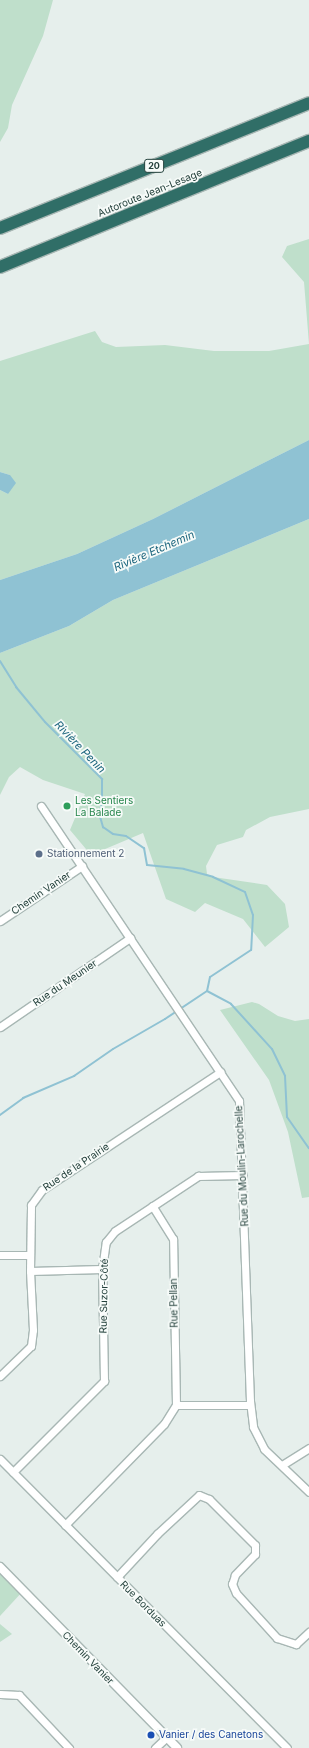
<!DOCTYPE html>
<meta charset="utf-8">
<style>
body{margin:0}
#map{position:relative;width:309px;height:1748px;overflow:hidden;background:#e6efec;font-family:Inter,sans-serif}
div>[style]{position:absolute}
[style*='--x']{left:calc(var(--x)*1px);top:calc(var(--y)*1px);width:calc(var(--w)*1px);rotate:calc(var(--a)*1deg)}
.green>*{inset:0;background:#bfdfcb}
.water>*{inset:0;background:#8fc2d3}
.stream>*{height:2px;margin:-1px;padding:0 1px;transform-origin:1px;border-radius:1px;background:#8fc2d3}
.roads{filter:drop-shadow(1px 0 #a8b7b4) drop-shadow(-1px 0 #a8b7b4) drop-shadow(0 1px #a8b7b4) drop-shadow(0 -1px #a8b7b4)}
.minor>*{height:7px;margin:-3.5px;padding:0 3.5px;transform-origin:3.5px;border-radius:3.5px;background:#fff}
.tertiary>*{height:8px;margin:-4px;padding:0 4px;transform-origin:4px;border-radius:4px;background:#fff}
.motorway>*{height:12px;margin:-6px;padding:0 6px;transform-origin:6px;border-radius:6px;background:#306e67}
.dots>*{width:11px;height:11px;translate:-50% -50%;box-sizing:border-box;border:2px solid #f7fbf9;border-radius:50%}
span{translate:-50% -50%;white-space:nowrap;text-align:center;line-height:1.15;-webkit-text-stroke:3.5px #f7fbf9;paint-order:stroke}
.shield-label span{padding:1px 3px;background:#f7fbf9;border:1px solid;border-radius:3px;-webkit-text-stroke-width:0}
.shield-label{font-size:9px;color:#24413c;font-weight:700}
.street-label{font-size:10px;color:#24413c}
.leisure-label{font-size:10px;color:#27864d}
.left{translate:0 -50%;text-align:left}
.service-label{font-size:10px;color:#4e5e75}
.transit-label{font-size:10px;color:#164399}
.water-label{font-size:11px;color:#1d667e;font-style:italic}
</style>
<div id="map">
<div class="green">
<i style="clip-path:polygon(0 0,53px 0,43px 36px,12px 105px,8px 128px,0 142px)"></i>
<i style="clip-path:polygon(309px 239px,309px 440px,153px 519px,77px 554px,0 580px,0 490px,8px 494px,10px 475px,0 472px,0 361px,95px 331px,102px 342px,116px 347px,165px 345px,214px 351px,269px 351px,309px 344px,304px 282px,282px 257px,287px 246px)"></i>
<i style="clip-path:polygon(309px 519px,309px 809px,270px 817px,246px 830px,243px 837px,217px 845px,206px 866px,207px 874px,213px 877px,267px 885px,285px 904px,289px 927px,265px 947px,243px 919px,205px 903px,195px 912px,166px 899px,143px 833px,91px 855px,70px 830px,85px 794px,43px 780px,20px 767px,9px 777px,0 795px,0 653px,69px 626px,113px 600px)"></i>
<i style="clip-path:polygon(252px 1002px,259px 1004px,278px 1016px,295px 1021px,309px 1019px,309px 1197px,302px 1198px,288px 1132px,269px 1080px,220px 1010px)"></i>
<i style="clip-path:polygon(0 1567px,23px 1591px,0 1616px)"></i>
<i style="clip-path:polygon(0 1624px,12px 1634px,0 1642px)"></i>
</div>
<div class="water">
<i style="clip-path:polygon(309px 440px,309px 519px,113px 600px,69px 626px,0 653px,0 580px,77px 554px,153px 519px)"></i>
<i style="clip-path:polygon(0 472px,10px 475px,16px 483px,8px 494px,0 490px)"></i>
</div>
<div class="stream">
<i style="--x:0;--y:661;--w:31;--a:58"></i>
<i style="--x:16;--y:687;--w:45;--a:50.4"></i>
<i style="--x:45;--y:722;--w:81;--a:45"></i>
<i style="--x:102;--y:779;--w:25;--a:90"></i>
<i style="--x:102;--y:804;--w:9;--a:108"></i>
<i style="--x:99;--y:813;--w:15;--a:74"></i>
<i style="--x:103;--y:827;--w:12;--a:35"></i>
<i style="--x:113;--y:834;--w:13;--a:9"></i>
<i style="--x:126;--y:836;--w:22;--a:34"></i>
<i style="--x:144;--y:848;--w:17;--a:80"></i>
<i style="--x:147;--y:865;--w:37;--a:6"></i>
<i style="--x:184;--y:869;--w:30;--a:15"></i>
<i style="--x:213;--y:877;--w:35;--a:25"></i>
<i style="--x:245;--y:892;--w:24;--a:71"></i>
<i style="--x:253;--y:915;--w:35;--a:93"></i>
<i style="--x:251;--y:950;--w:49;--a:146.6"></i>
<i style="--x:210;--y:977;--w:14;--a:102"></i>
<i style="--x:207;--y:991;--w:27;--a:28"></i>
<i style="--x:231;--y:1004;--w:61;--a:47.7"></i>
<i style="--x:272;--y:1049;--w:30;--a:64"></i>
<i style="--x:285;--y:1076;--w:41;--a:87.2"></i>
<i style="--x:287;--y:1117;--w:38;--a:55"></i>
<i style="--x:0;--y:1115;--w:29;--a:-36"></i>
<i style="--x:23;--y:1098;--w:56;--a:-23.3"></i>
<i style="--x:74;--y:1076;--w:47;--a:-34.7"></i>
<i style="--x:113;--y:1049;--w:60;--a:-30"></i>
<i style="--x:165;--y:1019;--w:50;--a:-33.7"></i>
</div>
<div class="roads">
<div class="minor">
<i style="--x:41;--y:806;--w:355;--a:56.1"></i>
<i style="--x:239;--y:1101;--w:300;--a:87.9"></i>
<i style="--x:250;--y:1401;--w:26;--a:83"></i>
<i style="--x:253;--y:1427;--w:25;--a:63"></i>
<i style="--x:264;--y:1449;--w:62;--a:43.7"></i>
<i style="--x:0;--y:921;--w:99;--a:-33.9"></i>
<i style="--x:0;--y:1027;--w:158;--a:-34.4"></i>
<i style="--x:0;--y:1255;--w:30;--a:0"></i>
<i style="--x:30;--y:1271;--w:72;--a:-1.6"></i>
<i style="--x:0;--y:1376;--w:43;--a:-44.1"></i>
<i style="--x:31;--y:1346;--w:16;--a:-83"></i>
<i style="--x:33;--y:1330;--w:59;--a:-92.9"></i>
<i style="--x:30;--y:1271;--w:66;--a:-89.1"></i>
<i style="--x:31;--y:1205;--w:19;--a:-54"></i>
<i style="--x:42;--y:1190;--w:214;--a:-33.5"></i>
<i style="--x:176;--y:1405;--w:74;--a:0"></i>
<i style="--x:0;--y:1459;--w:407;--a:45.2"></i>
<i style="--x:282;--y:1465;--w:32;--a:-32"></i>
<i style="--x:13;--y:1472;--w:129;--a:-45"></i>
<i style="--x:104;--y:1381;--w:112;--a:-91"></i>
<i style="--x:102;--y:1269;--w:27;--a:-82"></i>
<i style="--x:106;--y:1242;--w:14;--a:-51"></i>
<i style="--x:115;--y:1231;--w:100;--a:-33.5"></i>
<i style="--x:198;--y:1176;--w:45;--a:-1.3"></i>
<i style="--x:65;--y:1525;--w:141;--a:-45.6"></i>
<i style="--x:164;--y:1424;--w:22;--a:-58"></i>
<i style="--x:176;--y:1405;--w:166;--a:-91"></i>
<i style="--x:173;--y:1239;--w:39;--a:-122"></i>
<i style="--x:117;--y:1577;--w:59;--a:-47.1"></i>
<i style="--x:157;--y:1534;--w:57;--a:-42.9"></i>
<i style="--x:199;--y:1495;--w:11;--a:22"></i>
<i style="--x:209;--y:1499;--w:65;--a:45"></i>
<i style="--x:255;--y:1545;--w:9;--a:90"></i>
<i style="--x:255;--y:1554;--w:29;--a:134"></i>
<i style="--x:235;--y:1575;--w:9;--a:108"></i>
<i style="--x:232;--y:1584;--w:10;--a:66"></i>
<i style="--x:236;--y:1593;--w:61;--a:47.7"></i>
<i style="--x:277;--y:1638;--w:20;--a:18"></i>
<i style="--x:296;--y:1644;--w:18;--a:-43"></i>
<i style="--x:0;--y:1694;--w:19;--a:3"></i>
<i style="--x:19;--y:1695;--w:73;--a:46.7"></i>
<i style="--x:155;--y:1748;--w:16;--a:-43"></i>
</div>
<div class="tertiary">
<i style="--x:0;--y:1567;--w:253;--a:45.6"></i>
</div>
<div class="motorway">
<i style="--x:0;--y:228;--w:333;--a:-22"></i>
<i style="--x:0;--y:267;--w:334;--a:-22.2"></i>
</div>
</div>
<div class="dots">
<i style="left:67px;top:806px;background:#2e9e5b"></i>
<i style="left:39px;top:854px;background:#5c6f8a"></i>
<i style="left:151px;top:1735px;background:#1a4fb4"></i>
</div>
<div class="shield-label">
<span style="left:154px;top:166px">20</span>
</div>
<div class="street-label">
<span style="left:150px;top:193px;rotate:-22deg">Autoroute Jean-Lesage</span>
<span style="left:41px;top:893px;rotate:-34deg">Chemin Vanier</span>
<span style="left:65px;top:983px;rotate:-34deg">Rue du Meunier</span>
<span style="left:242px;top:1166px;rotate:-93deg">Rue du Moulin-Larochelle</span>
<span style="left:76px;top:1167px;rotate:-34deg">Rue de la Prairie</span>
<span style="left:104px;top:1296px;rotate:-89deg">Rue Suzor-Côté</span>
<span style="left:174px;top:1303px;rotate:-91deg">Rue Pellan</span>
<span style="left:143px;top:1604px;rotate:45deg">Rue Borduas</span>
<span style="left:88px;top:1658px;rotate:46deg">Chemin Vanier</span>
</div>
<div class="leisure-label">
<span class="left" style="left:75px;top:806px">Les Sentiers<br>La Balade</span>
</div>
<div class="service-label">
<span class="left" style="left:47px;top:854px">Stationnement 2</span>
</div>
<div class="transit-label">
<span class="left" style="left:159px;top:1735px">Vanier / des Canetons</span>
</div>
<div class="water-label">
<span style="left:154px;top:551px;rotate:-23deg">Rivière Etchemin</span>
<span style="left:80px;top:747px;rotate:46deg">Rivière Penin</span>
</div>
</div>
